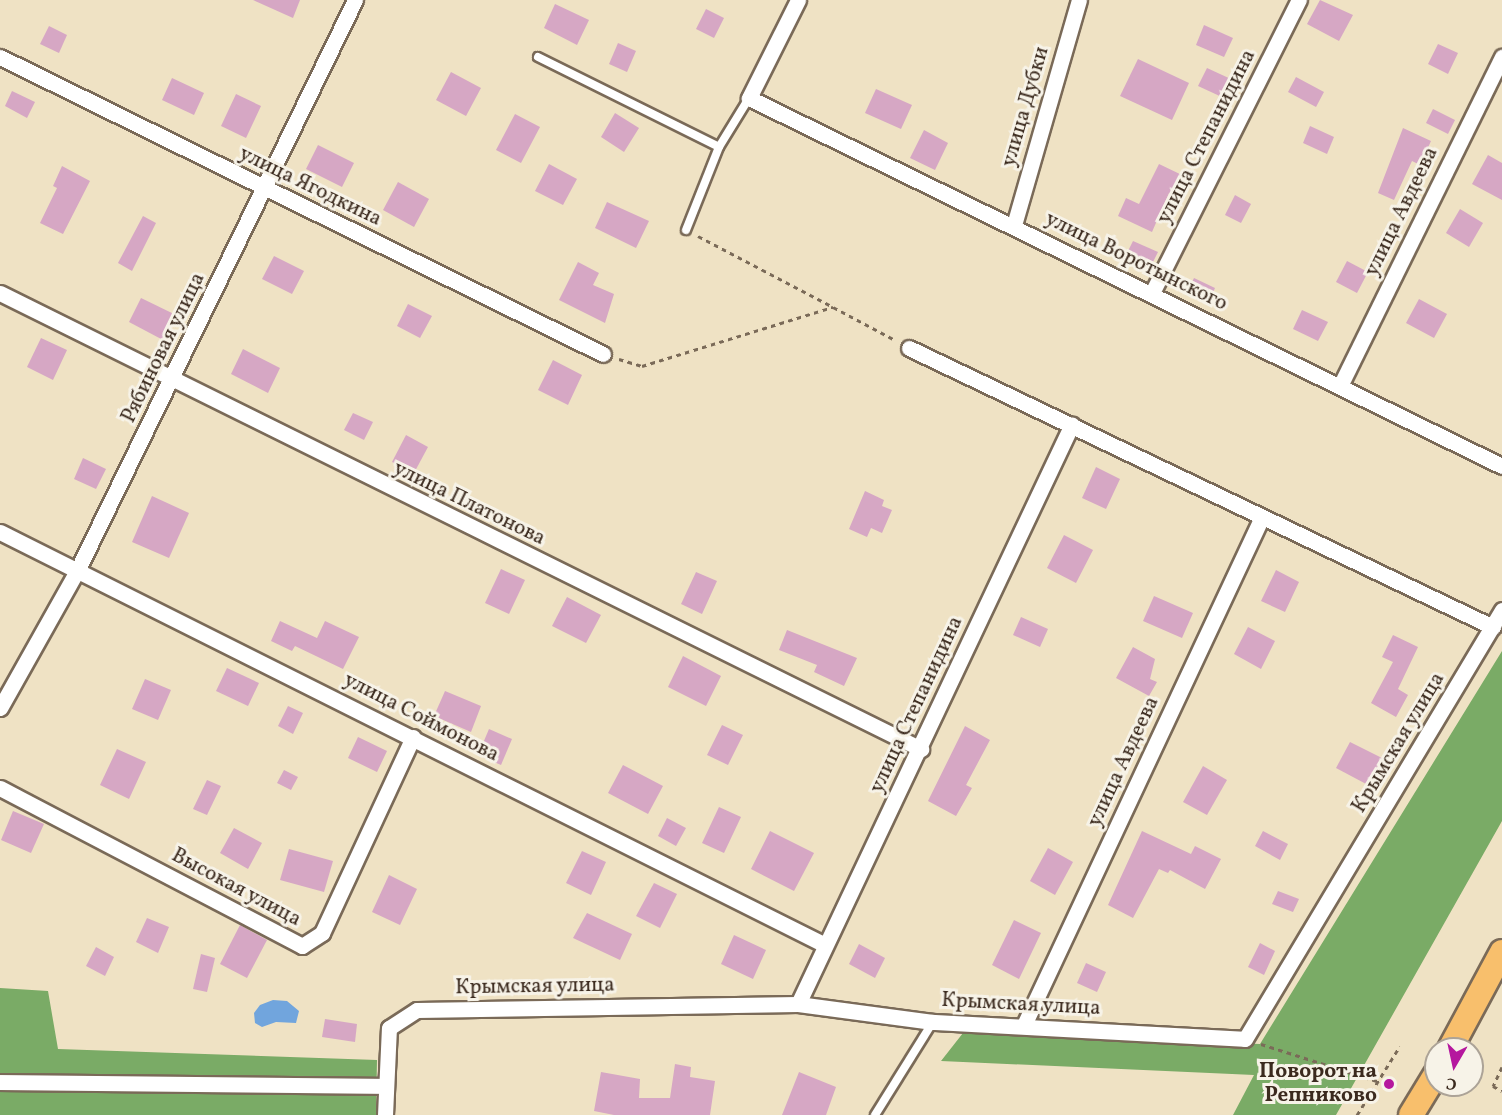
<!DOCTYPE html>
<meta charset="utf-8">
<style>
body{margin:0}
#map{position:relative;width:1502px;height:1115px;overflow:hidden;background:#efe2c4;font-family:Vollkorn,serif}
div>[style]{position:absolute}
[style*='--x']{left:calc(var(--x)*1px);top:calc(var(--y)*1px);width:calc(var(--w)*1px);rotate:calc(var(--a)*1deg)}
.forest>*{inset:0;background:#7aab66}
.water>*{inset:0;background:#71a5dd}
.building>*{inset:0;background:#d6a7c4}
.path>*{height:3px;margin-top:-1.5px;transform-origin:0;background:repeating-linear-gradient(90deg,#7a6a58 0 4.5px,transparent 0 9px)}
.roads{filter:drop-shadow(2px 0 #7a6a58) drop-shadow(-2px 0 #7a6a58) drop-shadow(0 2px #7a6a58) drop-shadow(0 -2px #7a6a58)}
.lane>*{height:8px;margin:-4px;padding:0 4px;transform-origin:4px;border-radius:4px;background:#fff}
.street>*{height:15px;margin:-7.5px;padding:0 7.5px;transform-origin:7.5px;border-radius:7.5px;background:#fff}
.primary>*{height:24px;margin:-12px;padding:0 12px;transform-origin:12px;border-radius:12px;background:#f8bf6c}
.dots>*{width:16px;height:16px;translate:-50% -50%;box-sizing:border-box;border:3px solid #f7f3e8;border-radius:50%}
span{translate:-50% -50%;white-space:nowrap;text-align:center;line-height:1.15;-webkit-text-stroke:6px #f7f3e8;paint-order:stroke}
.street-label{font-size:21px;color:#3b2a1e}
.poi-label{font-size:21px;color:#3b2a1e;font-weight:700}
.right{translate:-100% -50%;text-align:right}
.north{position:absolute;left:1424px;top:1037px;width:60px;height:60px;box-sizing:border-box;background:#f7f3e8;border:2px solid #aca397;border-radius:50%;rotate:189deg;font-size:16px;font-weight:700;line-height:24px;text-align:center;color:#3b2a1e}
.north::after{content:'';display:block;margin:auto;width:21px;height:27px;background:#b5179e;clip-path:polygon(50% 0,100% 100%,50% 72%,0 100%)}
</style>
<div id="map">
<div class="forest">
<i style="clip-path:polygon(1502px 651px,1502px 821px,1336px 1115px,1233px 1115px,1254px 1075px,941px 1061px,963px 1033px,1260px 1044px)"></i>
<i style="clip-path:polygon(0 988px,48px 991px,58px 1049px,377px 1060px,376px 1115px,0 1115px)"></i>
</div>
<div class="water">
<i style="clip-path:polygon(273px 1000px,287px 1001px,299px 1011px,296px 1023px,276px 1022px,262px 1027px,255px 1023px,254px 1013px,260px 1005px)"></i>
</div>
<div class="building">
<i style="clip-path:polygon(253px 0,300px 0,293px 18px)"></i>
<i style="clip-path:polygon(1320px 0,1353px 15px,1339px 41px,1307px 24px)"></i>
<i style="clip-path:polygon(555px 4px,589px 20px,577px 45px,544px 28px)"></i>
<i style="clip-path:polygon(706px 9px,724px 18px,714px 38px,696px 29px)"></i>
<i style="clip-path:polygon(1204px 25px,1233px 38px,1224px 57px,1196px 45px)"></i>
<i style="clip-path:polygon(49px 26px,67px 35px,59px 53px,40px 44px)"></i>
<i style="clip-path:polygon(618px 43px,636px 51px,627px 72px,609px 64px)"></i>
<i style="clip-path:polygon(1438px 44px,1458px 53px,1448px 74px,1428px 64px)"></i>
<i style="clip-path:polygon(1138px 59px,1189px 83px,1172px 120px,1120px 96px)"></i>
<i style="clip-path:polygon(1207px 68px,1233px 80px,1224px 98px,1198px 86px)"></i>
<i style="clip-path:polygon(451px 72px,481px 88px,466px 116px,436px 100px)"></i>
<i style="clip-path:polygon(1296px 77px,1324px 92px,1316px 107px,1288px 92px)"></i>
<i style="clip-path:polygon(172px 78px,204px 93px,194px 115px,162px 100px)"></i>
<i style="clip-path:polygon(876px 89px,912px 105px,901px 129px,865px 113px)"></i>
<i style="clip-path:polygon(12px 91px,35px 102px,27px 118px,5px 106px)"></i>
<i style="clip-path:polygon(236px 94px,261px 106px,246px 138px,221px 126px)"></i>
<i style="clip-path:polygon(1433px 109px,1455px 120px,1448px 134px,1426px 123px)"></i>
<i style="clip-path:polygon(615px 113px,639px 128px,624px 152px,601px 137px)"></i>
<i style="clip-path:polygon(515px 114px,540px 127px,521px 163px,496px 150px)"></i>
<i style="clip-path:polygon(1310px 126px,1334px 137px,1327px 154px,1303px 143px)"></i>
<i style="clip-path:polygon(1403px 128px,1431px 141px,1420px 165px,1412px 161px,1394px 200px,1378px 193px)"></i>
<i style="clip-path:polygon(924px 130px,948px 143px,935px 170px,910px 158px)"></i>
<i style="clip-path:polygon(318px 145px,354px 163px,342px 187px,306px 169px)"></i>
<i style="clip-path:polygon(1488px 155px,1502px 163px,1502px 200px,1472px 184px)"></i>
<i style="clip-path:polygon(549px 164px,577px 179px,563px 205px,535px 191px)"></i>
<i style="clip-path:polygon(1159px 164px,1184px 176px,1174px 195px,1169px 193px,1152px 232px,1118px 216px,1126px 198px,1139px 204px)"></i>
<i style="clip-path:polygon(62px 166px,90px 181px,63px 234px,40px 223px,57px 188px,53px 186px)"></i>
<i style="clip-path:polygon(398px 182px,429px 199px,414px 227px,383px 210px)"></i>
<i style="clip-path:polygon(1235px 195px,1251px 204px,1241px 223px,1225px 215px)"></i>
<i style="clip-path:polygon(607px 202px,649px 221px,636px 248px,595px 228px)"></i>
<i style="clip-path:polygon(1460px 209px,1483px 223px,1469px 247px,1446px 233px)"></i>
<i style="clip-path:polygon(143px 216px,156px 223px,132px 271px,118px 263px)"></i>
<i style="clip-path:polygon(1133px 241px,1158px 252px,1149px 270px,1124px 259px)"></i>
<i style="clip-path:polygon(274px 256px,304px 271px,292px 294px,262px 279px)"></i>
<i style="clip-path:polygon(1347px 261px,1368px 272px,1357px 293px,1336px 282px)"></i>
<i style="clip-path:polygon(578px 262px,599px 273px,593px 285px,614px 294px,605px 323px,559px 300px)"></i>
<i style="clip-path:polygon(1194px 278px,1215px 288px,1209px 302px,1187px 292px)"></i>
<i style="clip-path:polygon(141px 298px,176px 315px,163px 340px,129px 322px)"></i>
<i style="clip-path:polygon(1419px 299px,1447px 314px,1434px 338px,1406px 323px)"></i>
<i style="clip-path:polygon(408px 304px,432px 316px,420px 338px,397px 326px)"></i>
<i style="clip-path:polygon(1302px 310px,1328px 322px,1318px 341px,1293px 329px)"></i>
<i style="clip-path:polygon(41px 338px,67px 350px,53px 380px,27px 367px)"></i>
<i style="clip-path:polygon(243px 349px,280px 368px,268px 393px,231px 374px)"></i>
<i style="clip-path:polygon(553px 360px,582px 375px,568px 405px,538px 390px)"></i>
<i style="clip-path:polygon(353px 413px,373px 422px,364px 440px,344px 430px)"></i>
<i style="clip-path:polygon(406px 435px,428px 447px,414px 473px,392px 462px)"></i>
<i style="clip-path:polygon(83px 458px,106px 469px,96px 489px,74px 479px)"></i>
<i style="clip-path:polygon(1096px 467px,1120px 479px,1106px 509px,1082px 498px)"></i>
<i style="clip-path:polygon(865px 491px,884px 500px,882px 506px,892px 510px,882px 533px,871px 528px,867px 537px,849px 529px)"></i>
<i style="clip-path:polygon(152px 496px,189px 513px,169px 558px,132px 542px)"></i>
<i style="clip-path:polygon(1064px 535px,1093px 550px,1076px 583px,1047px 568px)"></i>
<i style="clip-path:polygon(501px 569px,525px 580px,509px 614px,485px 603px)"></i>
<i style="clip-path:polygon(1276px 570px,1299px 582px,1285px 612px,1261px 601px)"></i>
<i style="clip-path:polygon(696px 572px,717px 581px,702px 614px,681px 604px)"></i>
<i style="clip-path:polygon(1154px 596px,1193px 613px,1182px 638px,1143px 621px)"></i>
<i style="clip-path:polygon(567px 597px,601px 615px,586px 643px,552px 626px)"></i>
<i style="clip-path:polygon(1021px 617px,1048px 629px,1040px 647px,1013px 635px)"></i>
<i style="clip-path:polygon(280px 621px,317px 638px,325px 621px,359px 637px,343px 669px,295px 646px,292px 651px,271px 641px)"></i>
<i style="clip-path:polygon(1248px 627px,1275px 641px,1261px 669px,1234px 654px)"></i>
<i style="clip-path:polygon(787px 630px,857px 658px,844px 686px,814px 672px,817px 665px,779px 650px)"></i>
<i style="clip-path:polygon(1393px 635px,1418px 647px,1398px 689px,1408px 695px,1396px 717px,1371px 703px,1393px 662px,1382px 657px)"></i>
<i style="clip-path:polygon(1133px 647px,1155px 659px,1150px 679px,1157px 682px,1149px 696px,1116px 678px)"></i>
<i style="clip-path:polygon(683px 656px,721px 676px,706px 706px,668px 687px)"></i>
<i style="clip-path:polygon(227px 668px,259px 683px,248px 706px,216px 691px)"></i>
<i style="clip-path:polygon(145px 679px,171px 690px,158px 720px,132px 709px)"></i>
<i style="clip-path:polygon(445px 691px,481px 706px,471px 732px,434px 716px)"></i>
<i style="clip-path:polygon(288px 706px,303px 713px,293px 734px,278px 726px)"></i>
<i style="clip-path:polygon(722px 725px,743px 735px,728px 765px,707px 755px)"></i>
<i style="clip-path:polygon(965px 726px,990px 740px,966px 785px,972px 788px,956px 816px,928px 801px)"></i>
<i style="clip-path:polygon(489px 729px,512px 739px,501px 765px,478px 755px)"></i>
<i style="clip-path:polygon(358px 737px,387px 751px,377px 772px,348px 758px)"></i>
<i style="clip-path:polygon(1350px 742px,1382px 758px,1368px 785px,1336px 768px)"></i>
<i style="clip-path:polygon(117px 749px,146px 762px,129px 799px,100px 785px)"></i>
<i style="clip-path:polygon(623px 765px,663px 786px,648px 814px,608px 793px)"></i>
<i style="clip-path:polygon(1203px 766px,1227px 780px,1207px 815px,1183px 802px)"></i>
<i style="clip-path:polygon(284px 770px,298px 777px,291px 790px,277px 783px)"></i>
<i style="clip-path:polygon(207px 780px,221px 786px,207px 815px,193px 809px)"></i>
<i style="clip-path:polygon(719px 807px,741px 817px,724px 853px,702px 843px)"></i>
<i style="clip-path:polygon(13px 811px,44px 824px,31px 853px,1px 840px)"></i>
<i style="clip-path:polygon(667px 818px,686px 828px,676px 846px,658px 836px)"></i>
<i style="clip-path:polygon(234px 828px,262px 843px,248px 869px,220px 853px)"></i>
<i style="clip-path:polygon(770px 831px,814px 853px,794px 891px,751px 869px)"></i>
<i style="clip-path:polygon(1142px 831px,1191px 854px,1195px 846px,1221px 859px,1205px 889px,1170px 870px,1168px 873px,1159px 869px,1133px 918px,1108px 905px)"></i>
<i style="clip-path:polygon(1263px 831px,1288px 844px,1280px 860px,1255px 846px)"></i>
<i style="clip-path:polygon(1048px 848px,1073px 862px,1055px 895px,1030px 881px)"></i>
<i style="clip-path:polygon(289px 849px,333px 861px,324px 892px,280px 880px)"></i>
<i style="clip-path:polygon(582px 851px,606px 862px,591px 895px,566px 883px)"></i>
<i style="clip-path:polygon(389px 875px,417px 889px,400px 925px,372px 912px)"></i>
<i style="clip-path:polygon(654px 883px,677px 894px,660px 928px,636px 916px)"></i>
<i style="clip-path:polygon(1278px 891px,1299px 899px,1293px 912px,1272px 904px)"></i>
<i style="clip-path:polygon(587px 913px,632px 934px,620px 960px,573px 938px)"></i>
<i style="clip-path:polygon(147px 918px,169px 927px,158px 953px,136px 942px)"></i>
<i style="clip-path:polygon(1014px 920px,1041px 933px,1019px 979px,992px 965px)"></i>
<i style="clip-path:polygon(240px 925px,267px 940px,247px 978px,220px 964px)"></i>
<i style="clip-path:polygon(734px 935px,766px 950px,753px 979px,721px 964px)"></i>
<i style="clip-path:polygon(1260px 943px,1275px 951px,1264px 975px,1248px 967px)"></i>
<i style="clip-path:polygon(859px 944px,885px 958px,875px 978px,849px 964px)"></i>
<i style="clip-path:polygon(96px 947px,114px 957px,105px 976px,86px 966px)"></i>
<i style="clip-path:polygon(201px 954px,215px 958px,207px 992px,193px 989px)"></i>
<i style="clip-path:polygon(1086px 963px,1106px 972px,1097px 992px,1077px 983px)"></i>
<i style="clip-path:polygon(325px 1019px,357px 1024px,355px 1042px,322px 1037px)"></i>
<i style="clip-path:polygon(675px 1064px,691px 1067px,690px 1077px,715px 1081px,710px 1115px,614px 1115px,594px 1111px,601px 1072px,640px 1079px,639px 1098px,670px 1098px)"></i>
<i style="clip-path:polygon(799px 1072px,836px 1087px,826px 1115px,782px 1115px)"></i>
</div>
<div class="path">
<i style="--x:698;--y:236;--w:153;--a:27.7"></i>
<i style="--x:619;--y:359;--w:24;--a:17"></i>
<i style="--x:642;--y:366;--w:200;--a:-17.2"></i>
<i style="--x:833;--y:307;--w:70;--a:28"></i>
<i style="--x:1261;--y:1044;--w:125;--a:17.7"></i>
<i style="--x:1502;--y:1067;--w:21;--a:115"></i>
<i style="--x:1493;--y:1086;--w:10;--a:29"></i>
<i style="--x:1357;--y:1115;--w:81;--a:-58.1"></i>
</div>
<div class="roads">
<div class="lane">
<i style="--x:538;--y:57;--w:202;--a:26.4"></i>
<i style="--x:719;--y:147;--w:57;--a:-58.5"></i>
<i style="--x:686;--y:230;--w:89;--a:-68.3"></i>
<i style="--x:875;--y:1115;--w:110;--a:-58.1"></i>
</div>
<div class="street">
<i style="--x:798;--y:0;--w:110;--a:116.6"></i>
<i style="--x:749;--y:98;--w:838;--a:26.05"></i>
<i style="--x:0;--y:57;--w:672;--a:26.22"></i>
<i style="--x:1014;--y:225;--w:234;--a:-73.9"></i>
<i style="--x:0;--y:293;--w:1028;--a:26.34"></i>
<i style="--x:1152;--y:293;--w:328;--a:-63.4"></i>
<i style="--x:909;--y:348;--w:647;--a:25.54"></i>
<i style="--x:1340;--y:386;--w:367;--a:-63.8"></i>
<i style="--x:0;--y:532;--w:920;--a:26.59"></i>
<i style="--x:0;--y:708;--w:157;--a:-60.7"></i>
<i style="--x:77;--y:571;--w:635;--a:-64.04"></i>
<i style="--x:0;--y:788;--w:341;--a:27.6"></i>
<i style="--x:302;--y:946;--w:24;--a:-33"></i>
<i style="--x:322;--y:933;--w:216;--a:-65.1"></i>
<i style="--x:798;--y:1004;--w:641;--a:-64.71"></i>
<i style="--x:1024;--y:1025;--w:561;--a:-64.9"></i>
<i style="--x:0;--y:1082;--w:386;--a:0.6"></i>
<i style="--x:385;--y:1115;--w:87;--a:-87.4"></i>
<i style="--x:389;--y:1028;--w:33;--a:-33"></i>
<i style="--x:417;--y:1010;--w:381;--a:-0.9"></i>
<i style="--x:798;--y:1004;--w:136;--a:7.6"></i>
<i style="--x:933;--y:1022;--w:312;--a:3.1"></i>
<i style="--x:1245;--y:1039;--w:500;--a:-59.08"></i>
</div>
<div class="primary">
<i style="--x:1450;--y:1049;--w:110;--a:-61.8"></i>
<i style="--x:1411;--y:1115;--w:48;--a:-58.6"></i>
</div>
</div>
<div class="dots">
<i style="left:1389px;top:1084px;background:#b5179e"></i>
</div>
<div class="street-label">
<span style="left:1026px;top:107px;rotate:-74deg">улица Дубки</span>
<span style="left:1207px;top:137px;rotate:-63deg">улица Степанидина</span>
<span style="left:310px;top:187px;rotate:26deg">улица Ягодкина</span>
<span style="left:1402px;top:212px;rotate:-64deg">улица Авдеева</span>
<span style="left:1136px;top:262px;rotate:26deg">улица Воротынского</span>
<span style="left:164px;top:348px;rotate:-64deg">Рябиновая улица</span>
<span style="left:469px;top:504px;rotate:26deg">улица Платонова</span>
<span style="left:917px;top:705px;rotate:-65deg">улица Степанидина</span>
<span style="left:421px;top:718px;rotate:27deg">улица Соймонова</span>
<span style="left:1399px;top:743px;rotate:-59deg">Крымская улица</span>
<span style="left:1124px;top:762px;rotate:-65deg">улица Авдеева</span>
<span style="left:236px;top:888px;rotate:28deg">Высокая улица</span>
<span style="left:535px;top:987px;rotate:-1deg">Крымская улица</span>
<span style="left:1021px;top:1005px;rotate:3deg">Крымская улица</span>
</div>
<div class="poi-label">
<span class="right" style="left:1377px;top:1084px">Поворот на<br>Репниково</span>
</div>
<div class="north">С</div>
</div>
